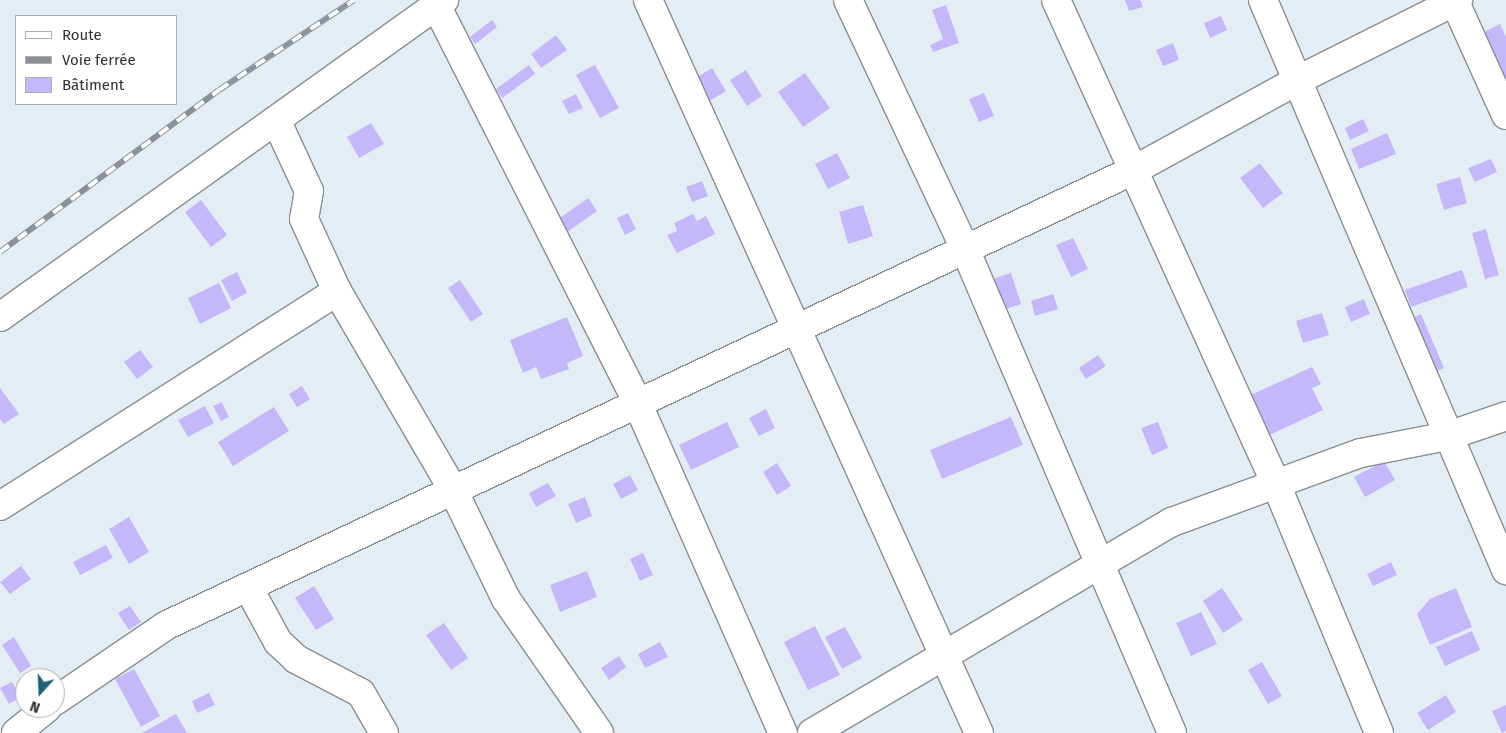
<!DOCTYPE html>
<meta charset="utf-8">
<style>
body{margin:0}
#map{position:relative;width:1506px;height:733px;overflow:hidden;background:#e5edf4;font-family:"Fira Sans",sans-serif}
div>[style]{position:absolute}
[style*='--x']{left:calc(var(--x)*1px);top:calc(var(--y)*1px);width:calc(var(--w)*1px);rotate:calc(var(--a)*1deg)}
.building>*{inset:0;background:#c4b8fb}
.roads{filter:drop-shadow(1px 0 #868e95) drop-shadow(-1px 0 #868e95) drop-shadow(0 1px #868e95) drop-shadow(0 -1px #868e95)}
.minor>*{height:28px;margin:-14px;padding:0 14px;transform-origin:14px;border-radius:14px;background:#fff}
.rail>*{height:5.5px;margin-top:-2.75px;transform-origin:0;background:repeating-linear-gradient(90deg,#fff 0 11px,#8b9196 0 22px);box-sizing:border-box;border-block:1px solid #8b9196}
span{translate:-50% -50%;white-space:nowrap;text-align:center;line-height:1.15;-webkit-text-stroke:5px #fff;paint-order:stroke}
.legend{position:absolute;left:15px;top:15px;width:162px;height:90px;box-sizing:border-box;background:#fff;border:1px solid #abadae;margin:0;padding:6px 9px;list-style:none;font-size:15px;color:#2e3134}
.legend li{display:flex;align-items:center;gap:10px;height:25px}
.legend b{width:25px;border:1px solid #abadae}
.north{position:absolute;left:15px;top:668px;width:50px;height:50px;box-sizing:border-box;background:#fff;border:1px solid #abadae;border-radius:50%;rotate:200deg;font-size:14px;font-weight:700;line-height:20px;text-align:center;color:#2e3134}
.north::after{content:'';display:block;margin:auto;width:18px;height:22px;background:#216076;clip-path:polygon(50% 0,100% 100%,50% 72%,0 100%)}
</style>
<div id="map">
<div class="building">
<i style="clip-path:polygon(1125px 0,1140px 0,1143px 7px,1129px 11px)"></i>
<i style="clip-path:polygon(946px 5px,959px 43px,933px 52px,930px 45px,943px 39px,932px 10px)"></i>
<i style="clip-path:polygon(1221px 16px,1227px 30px,1210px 38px,1204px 23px)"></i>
<i style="clip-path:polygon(492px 20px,497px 27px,475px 44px,470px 37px)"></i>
<i style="clip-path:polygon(1500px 24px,1506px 37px,1506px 103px,1474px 37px)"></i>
<i style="clip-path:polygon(556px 35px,567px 50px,541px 68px,531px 54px)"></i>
<i style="clip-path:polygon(1173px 43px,1179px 60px,1163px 66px,1156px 50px)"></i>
<i style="clip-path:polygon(529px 65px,535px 74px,502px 98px,496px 89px)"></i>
<i style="clip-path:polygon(595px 65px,619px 108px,600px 118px,576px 75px)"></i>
<i style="clip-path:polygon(712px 68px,726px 91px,703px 105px,689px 82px)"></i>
<i style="clip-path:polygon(746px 70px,762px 96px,747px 106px,730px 80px)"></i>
<i style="clip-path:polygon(805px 73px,830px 108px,803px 127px,778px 92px)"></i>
<i style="clip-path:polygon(984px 93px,994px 116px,979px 122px,969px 99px)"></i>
<i style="clip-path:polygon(576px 94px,583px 108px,569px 114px,562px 101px)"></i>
<i style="clip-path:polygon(1363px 119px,1369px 131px,1350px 140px,1345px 128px)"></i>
<i style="clip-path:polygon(371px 123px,384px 144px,359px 158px,347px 137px)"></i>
<i style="clip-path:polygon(1387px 133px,1396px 154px,1359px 169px,1351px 149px)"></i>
<i style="clip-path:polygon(837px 153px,850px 178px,828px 189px,815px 164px)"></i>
<i style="clip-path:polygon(1491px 159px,1497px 172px,1475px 182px,1468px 168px)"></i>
<i style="clip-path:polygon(1260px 163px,1283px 193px,1263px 208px,1240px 178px)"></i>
<i style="clip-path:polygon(1460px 177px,1467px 203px,1444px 210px,1436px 184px)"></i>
<i style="clip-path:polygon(702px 181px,708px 196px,692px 202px,686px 187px)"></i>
<i style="clip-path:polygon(588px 198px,597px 211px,566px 233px,557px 220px)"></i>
<i style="clip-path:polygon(201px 200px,227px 235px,211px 247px,185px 212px)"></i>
<i style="clip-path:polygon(863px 205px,873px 236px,848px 244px,839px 212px)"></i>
<i style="clip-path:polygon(628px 213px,636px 229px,625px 235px,617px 218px)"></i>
<i style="clip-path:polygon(693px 214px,697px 221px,706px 216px,715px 234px,677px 253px,667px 235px,677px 231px,674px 223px)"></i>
<i style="clip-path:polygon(1486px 229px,1499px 275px,1485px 279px,1472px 233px)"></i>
<i style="clip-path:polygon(1073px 238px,1088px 269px,1071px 277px,1056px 245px)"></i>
<i style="clip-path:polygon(1462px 270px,1468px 287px,1411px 307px,1405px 290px)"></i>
<i style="clip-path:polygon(237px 272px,247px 293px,232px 301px,221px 280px)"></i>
<i style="clip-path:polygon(1011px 273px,1021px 304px,1000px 311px,990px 280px)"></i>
<i style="clip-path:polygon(460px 280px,483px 314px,471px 322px,448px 288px)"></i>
<i style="clip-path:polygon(219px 283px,231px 308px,200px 324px,188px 298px)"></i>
<i style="clip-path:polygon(1053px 294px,1058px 309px,1035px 316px,1031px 301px)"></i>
<i style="clip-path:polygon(1364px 299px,1370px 314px,1351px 322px,1345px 307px)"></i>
<i style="clip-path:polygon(1322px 313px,1329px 335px,1303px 343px,1296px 321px)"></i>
<i style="clip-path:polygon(1421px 314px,1444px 368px,1430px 374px,1407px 320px)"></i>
<i style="clip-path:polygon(567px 317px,583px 356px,567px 363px,569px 369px,541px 379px,536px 367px,523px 373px,510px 340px)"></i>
<i style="clip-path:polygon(140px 350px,153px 367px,137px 379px,124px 362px)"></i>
<i style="clip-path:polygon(1098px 355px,1106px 366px,1086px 379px,1079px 368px)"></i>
<i style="clip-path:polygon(1312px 367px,1321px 384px,1312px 388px,1323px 410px,1259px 440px,1240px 400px)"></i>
<i style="clip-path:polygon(302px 386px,310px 399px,297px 407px,289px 394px)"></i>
<i style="clip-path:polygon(0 388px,19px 414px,4px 424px,0 419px)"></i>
<i style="clip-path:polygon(222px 402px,229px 417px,221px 421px,213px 406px)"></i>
<i style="clip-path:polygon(205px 406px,214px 423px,188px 437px,178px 420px)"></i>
<i style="clip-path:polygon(274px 407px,289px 431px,233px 466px,218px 442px)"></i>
<i style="clip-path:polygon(766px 409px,775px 428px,759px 436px,749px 418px)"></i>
<i style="clip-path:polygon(1011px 417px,1023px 445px,942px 479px,930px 450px)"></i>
<i style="clip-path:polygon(727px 422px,739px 447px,691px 470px,679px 445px)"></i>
<i style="clip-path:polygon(1158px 422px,1168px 448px,1152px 455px,1141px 428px)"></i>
<i style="clip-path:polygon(1384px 461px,1395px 480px,1365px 497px,1354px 477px)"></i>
<i style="clip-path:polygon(777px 463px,791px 486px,777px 495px,763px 472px)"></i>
<i style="clip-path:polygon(630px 475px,638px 490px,621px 499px,613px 484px)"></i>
<i style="clip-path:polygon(548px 483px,556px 496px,536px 507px,529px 493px)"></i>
<i style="clip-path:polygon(585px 497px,592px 516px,576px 523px,568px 504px)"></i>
<i style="clip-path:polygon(129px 517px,149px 552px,129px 564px,109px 529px)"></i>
<i style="clip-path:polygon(106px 545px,113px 558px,80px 575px,73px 562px)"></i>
<i style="clip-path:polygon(643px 553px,653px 575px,640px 581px,630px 559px)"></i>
<i style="clip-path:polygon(1391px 562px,1397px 575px,1373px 586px,1367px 574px)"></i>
<i style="clip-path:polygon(21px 566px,31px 579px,10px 594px,0 582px)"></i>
<i style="clip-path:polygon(587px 571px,597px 597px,560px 612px,550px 585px)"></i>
<i style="clip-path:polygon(314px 586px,334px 619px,316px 630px,295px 598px)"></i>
<i style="clip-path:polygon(1222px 588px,1243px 620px,1223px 633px,1203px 601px)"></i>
<i style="clip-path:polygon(1456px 588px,1472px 627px,1430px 645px,1417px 614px,1430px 599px)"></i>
<i style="clip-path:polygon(130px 606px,141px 622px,129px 630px,118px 613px)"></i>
<i style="clip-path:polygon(1201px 612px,1217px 644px,1191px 656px,1176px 623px)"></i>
<i style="clip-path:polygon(444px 623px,468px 658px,451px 670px,426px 635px)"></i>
<i style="clip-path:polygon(815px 626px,840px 675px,808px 690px,784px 642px)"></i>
<i style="clip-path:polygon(845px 627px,862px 658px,842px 669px,825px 637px)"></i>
<i style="clip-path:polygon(1472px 631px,1480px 650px,1445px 666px,1436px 647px)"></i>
<i style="clip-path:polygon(14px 637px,31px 666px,20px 673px,2px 645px)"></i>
<i style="clip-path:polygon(660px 642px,668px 657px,645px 668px,638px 654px)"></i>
<i style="clip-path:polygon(619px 656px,626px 667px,609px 680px,601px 668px)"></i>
<i style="clip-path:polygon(1262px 662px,1282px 696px,1268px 704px,1248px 670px)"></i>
<i style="clip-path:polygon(134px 669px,160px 716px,141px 727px,115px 679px)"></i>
<i style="clip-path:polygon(12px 682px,21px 697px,9px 704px,0 688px)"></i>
<i style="clip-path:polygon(209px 693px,215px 705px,197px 713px,192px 701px)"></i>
<i style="clip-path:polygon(1446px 695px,1456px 712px,1428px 730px,1417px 713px)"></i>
<i style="clip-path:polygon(1506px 705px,1506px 731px,1502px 733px,1492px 711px)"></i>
<i style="clip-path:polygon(176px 714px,187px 733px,142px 733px)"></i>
</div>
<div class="roads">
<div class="minor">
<i style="--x:648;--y:0;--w:804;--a:65.7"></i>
<i style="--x:848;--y:0;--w:275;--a:64.8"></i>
<i style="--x:965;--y:249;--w:526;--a:66.84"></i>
<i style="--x:1056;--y:0;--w:532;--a:65.56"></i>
<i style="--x:1276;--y:484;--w:269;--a:67.5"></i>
<i style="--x:1263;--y:0;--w:620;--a:66.91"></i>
<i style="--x:1454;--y:0;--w:126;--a:65.7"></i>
<i style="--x:436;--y:5;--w:443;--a:63.1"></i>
<i style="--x:636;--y:400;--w:364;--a:66.2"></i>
<i style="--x:276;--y:120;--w:78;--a:65.1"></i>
<i style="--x:309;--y:191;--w:28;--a:100"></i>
<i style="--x:304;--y:219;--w:79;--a:65.4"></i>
<i style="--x:337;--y:291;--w:228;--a:59.7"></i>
<i style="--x:452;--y:488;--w:123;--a:64.1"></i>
<i style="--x:506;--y:599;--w:163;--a:55.2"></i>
<i style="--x:0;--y:317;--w:546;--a:-35.53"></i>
<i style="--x:0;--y:506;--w:400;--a:-32.5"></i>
<i style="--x:248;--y:587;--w:63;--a:61.4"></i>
<i style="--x:278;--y:642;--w:25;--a:43"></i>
<i style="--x:296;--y:659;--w:73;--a:27.6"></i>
<i style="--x:361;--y:693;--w:46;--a:60.1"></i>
<i style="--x:55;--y:701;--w:135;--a:-34.2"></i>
<i style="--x:167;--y:625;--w:1069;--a:-25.2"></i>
<i style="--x:1134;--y:170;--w:189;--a:-28.7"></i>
<i style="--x:1300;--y:79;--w:177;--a:-26.6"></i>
<i style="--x:16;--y:733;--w:40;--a:-39"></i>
<i style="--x:812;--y:733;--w:417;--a:-30.4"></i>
<i style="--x:1172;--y:522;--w:201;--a:-20.1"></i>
<i style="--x:1361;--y:453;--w:89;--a:-11.1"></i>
<i style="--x:1448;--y:436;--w:61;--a:-19"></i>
</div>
</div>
<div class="rail">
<i style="--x:0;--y:252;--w:272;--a:-36.5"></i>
<i style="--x:219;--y:90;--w:162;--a:-33.7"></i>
</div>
<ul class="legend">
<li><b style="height:6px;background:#fff"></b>Route</li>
<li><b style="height:6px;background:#8b9196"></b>Voie ferrée</li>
<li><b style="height:14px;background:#c4b8fb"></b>Bâtiment</li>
</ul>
<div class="north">N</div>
</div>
